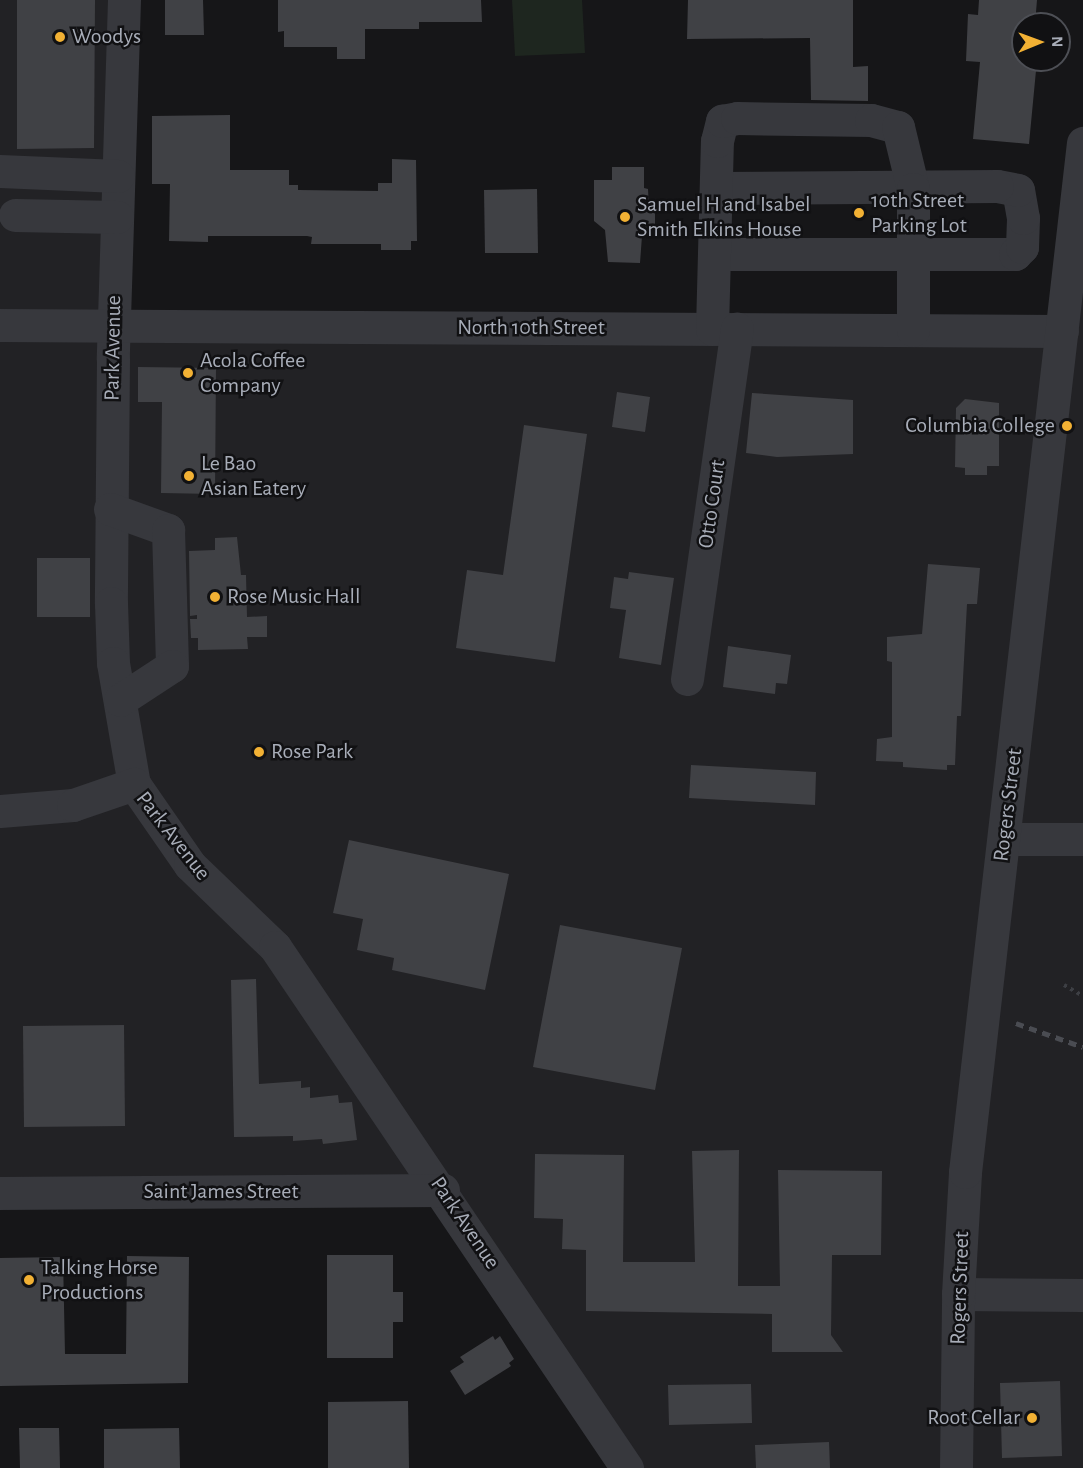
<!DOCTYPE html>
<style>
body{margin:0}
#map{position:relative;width:1083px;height:1468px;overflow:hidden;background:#161618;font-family:"Alegreya Sans",sans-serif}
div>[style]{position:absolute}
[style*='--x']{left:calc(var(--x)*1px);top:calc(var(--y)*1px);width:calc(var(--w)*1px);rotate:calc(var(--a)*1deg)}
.built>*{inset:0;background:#222225}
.green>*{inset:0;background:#1e261f}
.building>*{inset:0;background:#404145}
.path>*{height:4px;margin-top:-2px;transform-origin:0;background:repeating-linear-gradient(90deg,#3d3f44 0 3px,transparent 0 7.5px)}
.minor>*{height:33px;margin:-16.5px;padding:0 16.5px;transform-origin:16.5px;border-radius:16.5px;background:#37383d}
.rail>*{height:4.5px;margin-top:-2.25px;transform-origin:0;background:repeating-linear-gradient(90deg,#4a4c52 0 8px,transparent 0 14px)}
.dots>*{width:16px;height:16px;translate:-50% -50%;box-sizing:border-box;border:3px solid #111113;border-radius:50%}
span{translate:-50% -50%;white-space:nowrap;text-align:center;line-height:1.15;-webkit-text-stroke:5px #111113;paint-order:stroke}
.poi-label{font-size:22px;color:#a8adb8}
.left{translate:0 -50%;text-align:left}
.right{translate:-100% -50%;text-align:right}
.street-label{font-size:22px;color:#a8adb8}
.north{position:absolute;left:1011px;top:12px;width:60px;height:60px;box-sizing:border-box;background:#111113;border:2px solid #4d4f55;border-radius:50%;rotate:89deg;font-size:16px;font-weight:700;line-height:24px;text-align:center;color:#a8adb8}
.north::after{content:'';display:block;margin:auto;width:21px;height:27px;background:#f2b134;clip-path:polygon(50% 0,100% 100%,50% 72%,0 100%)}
</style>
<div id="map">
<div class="built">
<i style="clip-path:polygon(0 0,124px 0,113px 325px,1061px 331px,1083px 144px,1083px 1468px,630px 1468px,443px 1190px,0 1196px)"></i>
</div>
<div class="green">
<i style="clip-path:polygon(512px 0,582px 0,585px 53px,515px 56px)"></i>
</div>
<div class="building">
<i style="clip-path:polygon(17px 0,95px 0,94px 148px,17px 149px)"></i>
<i style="clip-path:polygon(165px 0,203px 0,204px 35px,165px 35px)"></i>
<i style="clip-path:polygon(278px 0,481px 0,482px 22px,419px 22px,419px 29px,365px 29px,365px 59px,337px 59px,337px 47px,284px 47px,284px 31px,278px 32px)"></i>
<i style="clip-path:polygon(688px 0,853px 0,853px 67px,868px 66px,868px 101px,811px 100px,810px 38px,687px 39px)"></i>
<i style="clip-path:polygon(979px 0,1037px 0,1035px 24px,1023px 24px,1023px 60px,1037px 60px,1029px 144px,973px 139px,980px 62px,966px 61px,968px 14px,978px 15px)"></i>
<i style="clip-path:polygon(230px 115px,230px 170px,289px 170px,289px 185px,298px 185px,298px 190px,378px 191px,378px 183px,392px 183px,392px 159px,416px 160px,417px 241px,411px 241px,411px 250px,381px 250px,381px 244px,311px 244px,312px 237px,307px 236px,208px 236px,208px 242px,169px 241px,170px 184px,152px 184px,152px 116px)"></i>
<i style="clip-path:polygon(612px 167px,644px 167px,644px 188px,648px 189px,649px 208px,655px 213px,655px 224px,642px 236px,640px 263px,608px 262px,605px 230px,594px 221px,594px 180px,612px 180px)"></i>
<i style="clip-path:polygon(537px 189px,538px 253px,485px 253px,484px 190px)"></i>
<i style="clip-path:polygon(138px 367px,216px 368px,215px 494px,161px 493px,162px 402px,138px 402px)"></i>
<i style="clip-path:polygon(617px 392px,650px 397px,645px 432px,612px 427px)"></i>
<i style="clip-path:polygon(752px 393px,853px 400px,853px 454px,777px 457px,746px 453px)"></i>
<i style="clip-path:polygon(965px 399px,999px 403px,999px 466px,987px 466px,987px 475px,965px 475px,965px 468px,955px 467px,956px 408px)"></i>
<i style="clip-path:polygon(524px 425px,587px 434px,555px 662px,456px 648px,467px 570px,503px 575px)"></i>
<i style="clip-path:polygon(237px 537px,241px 575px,246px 575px,247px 617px,267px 616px,267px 637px,247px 637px,248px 649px,198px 650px,198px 638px,191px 638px,190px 619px,197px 619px,197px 615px,190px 616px,189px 551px,215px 550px,215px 538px)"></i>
<i style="clip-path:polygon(37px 558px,90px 558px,90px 617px,37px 617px)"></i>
<i style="clip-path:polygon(928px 564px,980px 568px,977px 604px,967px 604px,961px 716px,957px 716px,955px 765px,947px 765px,947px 770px,903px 767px,903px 762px,876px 761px,877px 739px,892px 737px,892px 662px,887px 661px,887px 637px,922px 634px)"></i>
<i style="clip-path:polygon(629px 572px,674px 578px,661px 665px,619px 658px,626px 610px,610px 608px,614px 577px,628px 579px)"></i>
<i style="clip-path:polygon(728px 646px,791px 655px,787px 684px,776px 683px,775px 694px,723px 687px)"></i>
<i style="clip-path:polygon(691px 765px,816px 772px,815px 805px,689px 798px)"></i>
<i style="clip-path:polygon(349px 840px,509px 874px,485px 990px,392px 970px,394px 958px,357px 950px,363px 919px,333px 913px)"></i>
<i style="clip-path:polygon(560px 925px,682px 948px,655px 1090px,533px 1067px)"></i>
<i style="clip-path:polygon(256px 979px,259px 1084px,301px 1081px,301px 1088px,310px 1087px,310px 1098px,338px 1095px,339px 1103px,352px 1102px,357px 1140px,323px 1144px,322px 1139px,293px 1141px,293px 1136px,234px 1137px,231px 980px)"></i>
<i style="clip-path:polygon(124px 1025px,125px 1126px,24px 1127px,23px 1026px)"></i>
<i style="clip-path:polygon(739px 1150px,738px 1286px,780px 1286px,778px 1170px,882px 1171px,881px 1255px,832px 1255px,831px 1335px,843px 1352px,772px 1352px,772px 1314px,586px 1311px,586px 1250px,562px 1249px,563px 1219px,534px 1218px,535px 1154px,624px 1155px,623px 1262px,695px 1262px,692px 1151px)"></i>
<i style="clip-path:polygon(327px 1255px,393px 1255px,393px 1292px,403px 1292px,403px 1322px,393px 1322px,393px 1358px,327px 1358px)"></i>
<i style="clip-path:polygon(127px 1256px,189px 1257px,188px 1383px,0 1386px,0 1258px,63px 1257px,65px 1354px,126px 1354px)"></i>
<i style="clip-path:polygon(493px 1336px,495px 1340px,500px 1336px,514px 1359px,509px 1363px,511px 1366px,465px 1395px,450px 1371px,464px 1362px,460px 1357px)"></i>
<i style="clip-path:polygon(1060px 1381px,1062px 1456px,1002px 1458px,1000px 1383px)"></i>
<i style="clip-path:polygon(751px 1384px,752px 1423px,669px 1425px,668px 1385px)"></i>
<i style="clip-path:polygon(408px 1401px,409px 1468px,328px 1468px,328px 1402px)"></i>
<i style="clip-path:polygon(19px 1428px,59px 1428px,60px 1468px,20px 1468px)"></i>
<i style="clip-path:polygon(179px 1428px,180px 1468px,104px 1468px,104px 1429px)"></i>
<i style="clip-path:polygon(829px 1442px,830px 1468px,756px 1468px,755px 1445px)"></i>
</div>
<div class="path">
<i style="--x:1064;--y:985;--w:22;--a:30"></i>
</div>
<div class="minor">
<i style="--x:124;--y:0;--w:359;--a:91.8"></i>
<i style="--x:113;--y:359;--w:244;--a:90.5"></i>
<i style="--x:111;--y:603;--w:60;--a:88.1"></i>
<i style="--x:113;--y:663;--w:123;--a:80.2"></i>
<i style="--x:134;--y:784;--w:98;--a:55.3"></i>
<i style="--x:190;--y:865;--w:118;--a:44"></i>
<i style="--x:275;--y:947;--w:629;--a:55.96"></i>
<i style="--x:0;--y:171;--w:118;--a:2.4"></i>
<i style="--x:15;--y:215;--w:102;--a:1.1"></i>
<i style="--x:714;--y:254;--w:301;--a:0"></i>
<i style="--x:1015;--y:254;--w:10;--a:-45"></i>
<i style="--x:1022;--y:247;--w:29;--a:-88"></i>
<i style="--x:1023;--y:218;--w:28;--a:-100"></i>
<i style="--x:1018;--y:190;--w:21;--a:-169"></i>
<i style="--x:997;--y:186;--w:281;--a:179.6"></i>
<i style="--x:0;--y:325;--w:1062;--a:0.32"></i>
<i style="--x:712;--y:329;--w:188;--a:-88.5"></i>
<i style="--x:717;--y:141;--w:21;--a:-76"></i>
<i style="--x:722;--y:121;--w:15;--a:-11"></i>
<i style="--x:737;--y:118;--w:134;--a:0.9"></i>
<i style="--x:871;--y:120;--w:28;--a:15"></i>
<i style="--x:898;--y:127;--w:64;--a:76.4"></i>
<i style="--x:913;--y:189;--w:141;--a:90"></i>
<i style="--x:110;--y:509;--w:62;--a:19.9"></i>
<i style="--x:168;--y:530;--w:136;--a:88.3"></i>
<i style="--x:172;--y:666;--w:62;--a:146.8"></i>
<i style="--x:687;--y:679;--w:354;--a:-81.9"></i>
<i style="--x:0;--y:811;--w:73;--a:-4.7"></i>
<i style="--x:73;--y:805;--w:65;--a:-19"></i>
<i style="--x:1005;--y:839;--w:78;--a:0"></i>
<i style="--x:0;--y:1193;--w:443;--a:-0.4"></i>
<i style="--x:958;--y:1294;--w:125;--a:0.5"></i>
<i style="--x:956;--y:1468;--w:174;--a:-89.3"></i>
<i style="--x:958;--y:1294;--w:122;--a:-86.7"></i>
<i style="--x:965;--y:1172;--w:1036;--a:-83.46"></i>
</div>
<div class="rail">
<i style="--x:1016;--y:1023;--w:71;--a:19.7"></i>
</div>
<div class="dots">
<i style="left:60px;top:37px;background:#f2b134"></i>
<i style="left:859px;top:213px;background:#f2b134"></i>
<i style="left:625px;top:217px;background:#f2b134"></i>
<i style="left:188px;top:373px;background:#f2b134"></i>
<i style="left:1067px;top:426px;background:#f2b134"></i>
<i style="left:189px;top:476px;background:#f2b134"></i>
<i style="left:215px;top:597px;background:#f2b134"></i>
<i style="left:259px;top:752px;background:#f2b134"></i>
<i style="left:29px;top:1280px;background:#f2b134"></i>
<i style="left:1032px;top:1418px;background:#f2b134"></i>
</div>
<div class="poi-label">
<span class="left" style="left:72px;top:37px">Woodys</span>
<span class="left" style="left:871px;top:213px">10th Street<br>Parking Lot</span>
<span class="left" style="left:637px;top:217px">Samuel H and Isabel<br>Smith Elkins House</span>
<span class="left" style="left:200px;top:373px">Acola Coffee<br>Company</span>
<span class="right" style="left:1055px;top:426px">Columbia College</span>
<span class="left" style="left:201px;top:476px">Le Bao<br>Asian Eatery</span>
<span class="left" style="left:227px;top:597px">Rose Music Hall</span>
<span class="left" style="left:271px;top:752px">Rose Park</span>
<span class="left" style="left:41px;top:1280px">Talking Horse<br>Productions</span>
<span class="right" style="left:1020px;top:1418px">Root Cellar</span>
</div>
<div class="street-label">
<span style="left:531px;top:328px">North 10th Street</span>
<span style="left:113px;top:348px;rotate:-89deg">Park Avenue</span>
<span style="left:712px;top:504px;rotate:-82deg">Otto Court</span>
<span style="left:1008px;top:805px;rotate:-83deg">Rogers Street</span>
<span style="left:173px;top:836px;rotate:52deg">Park Avenue</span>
<span style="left:221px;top:1192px">Saint James Street</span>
<span style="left:465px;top:1223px;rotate:56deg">Park Avenue</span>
<span style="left:960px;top:1288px;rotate:-88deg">Rogers Street</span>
</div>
<div class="north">N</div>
</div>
